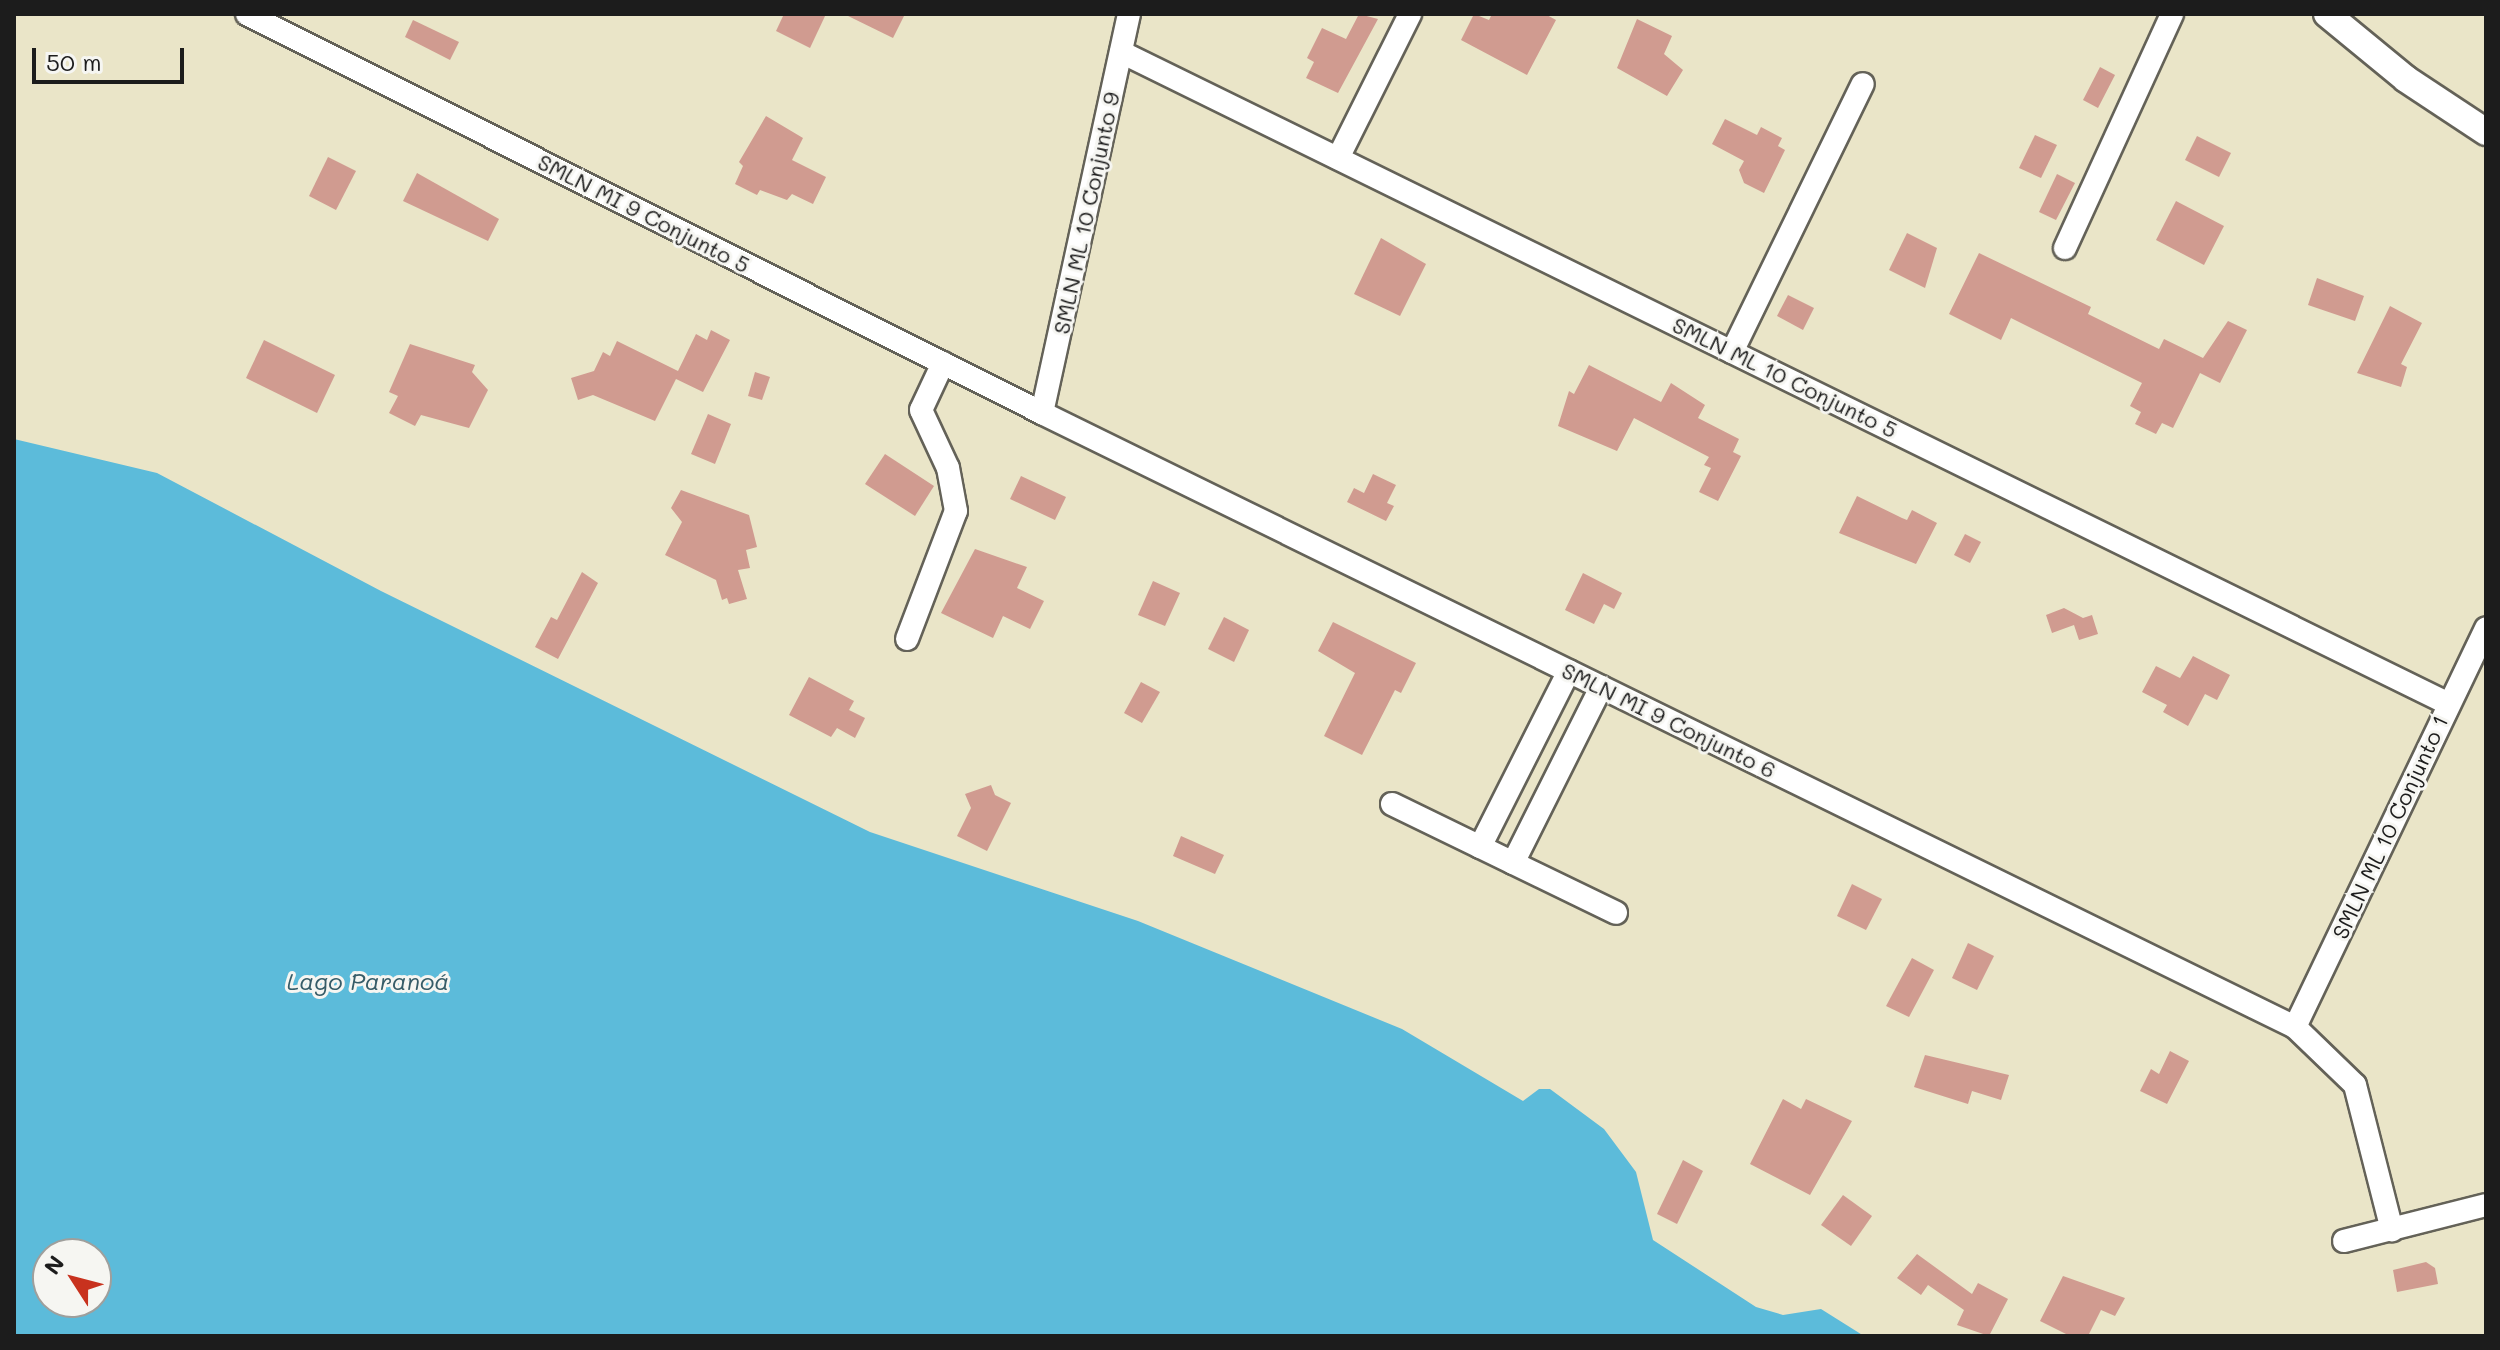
<!DOCTYPE html>
<meta charset="utf-8">
<style>
body{margin:0}
#map{position:relative;width:2500px;height:1350px;overflow:hidden;background:#eae5c8;font-family:Mali,sans-serif}
div>[style]{position:absolute}
[style*='--x']{left:calc(var(--x)*1px);top:calc(var(--y)*1px);width:calc(var(--w)*1px);rotate:calc(var(--a)*1deg)}
.water>*{inset:0;background:#5cbbda}
.building>*{inset:0;background:#d09b90}
.roads{filter:drop-shadow(2px 0 #646258) drop-shadow(-2px 0 #646258) drop-shadow(0 2px #646258) drop-shadow(0 -2px #646258)}
.minor>*{height:22px;margin:-11px;padding:0 11px;transform-origin:11px;border-radius:11px;background:#fff}
.major>*{height:26px;margin:-13px;padding:0 13px;transform-origin:13px;border-radius:13px;background:#fff}
span{translate:-50% -50%;white-space:nowrap;text-align:center;line-height:1.15;-webkit-text-stroke:6px #f6f6f2;paint-order:stroke}
.street-label{font-size:22px;color:#1c1c1c}
.water-label{font-size:24px;color:#365c68;font-style:italic}
.frame{position:absolute;inset:0;border:16px solid #1c1c1c;pointer-events:none}
.north{position:absolute;left:32px;top:1238px;width:80px;height:80px;box-sizing:border-box;background:#f6f6f2;border:2px solid #9f9f9c;border-radius:50%;rotate:306deg;font-size:22px;font-weight:700;line-height:32px;text-align:center;color:#1c1c1c}
.north::after{content:'';display:block;margin:auto;width:28px;height:36px;background:#c8321e;clip-path:polygon(50% 0,100% 100%,50% 72%,0 100%)}
.scale{position:absolute;left:32px;top:48px;width:152px;height:36px;box-sizing:border-box;border:4px solid #1c1c1c;border-top:0;padding-left:10px;font-size:24px;line-height:28px;white-space:nowrap;color:#1c1c1c;-webkit-text-stroke:6px #f6f6f2;paint-order:stroke}
</style>
<div id="map">
<div class="water">
<i style="clip-path:polygon(evenodd,14px 439px,157px 473px,381px 591px,870px 832px,1138px 921px,1402px 1029px,1523px 1101px,1539px 1089px,1550px 1089px,1604px 1129px,1636px 1172px,1653px 1240px,1756px 1307px,1783px 1315px,1821px 1309px,1864px 1336px,14px 1336px,14px 439px,48px 1254px,96px 1254px,96px 1302px,48px 1302px,48px 1254px)"></i>
</div>
<div class="building">
<i style="clip-path:polygon(784px 14px,826px 14px,810px 48px,776px 31px)"></i>
<i style="clip-path:polygon(844px 14px,905px 14px,893px 38px)"></i>
<i style="clip-path:polygon(1359px 14px,1378px 19px,1338px 93px,1306px 78px,1314px 62px,1307px 58px,1322px 28px,1346px 39px)"></i>
<i style="clip-path:polygon(1474px 14px,1489px 20px,1492px 14px,1545px 14px,1556px 20px,1527px 75px,1461px 40px)"></i>
<i style="clip-path:polygon(1637px 19px,1672px 36px,1664px 54px,1683px 70px,1667px 96px,1617px 68px)"></i>
<i style="clip-path:polygon(413px 20px,459px 42px,450px 60px,405px 37px)"></i>
<i style="clip-path:polygon(2100px 67px,2115px 75px,2098px 108px,2083px 100px)"></i>
<i style="clip-path:polygon(766px 116px,803px 138px,792px 160px,826px 177px,813px 204px,792px 194px,787px 200px,760px 190px,757px 195px,735px 184px,743px 166px,739px 162px)"></i>
<i style="clip-path:polygon(1725px 119px,1757px 135px,1761px 127px,1782px 138px,1778px 146px,1785px 150px,1764px 193px,1744px 183px,1739px 170px,1744px 161px,1712px 144px)"></i>
<i style="clip-path:polygon(2035px 135px,2057px 145px,2041px 178px,2019px 168px)"></i>
<i style="clip-path:polygon(2197px 136px,2231px 153px,2219px 177px,2185px 160px)"></i>
<i style="clip-path:polygon(328px 157px,356px 171px,336px 210px,309px 196px)"></i>
<i style="clip-path:polygon(417px 173px,499px 219px,488px 241px,403px 201px)"></i>
<i style="clip-path:polygon(2057px 174px,2075px 183px,2056px 220px,2039px 212px)"></i>
<i style="clip-path:polygon(2176px 201px,2224px 226px,2204px 265px,2156px 240px)"></i>
<i style="clip-path:polygon(1907px 233px,1937px 248px,1925px 288px,1889px 270px)"></i>
<i style="clip-path:polygon(1381px 238px,1426px 264px,1400px 316px,1354px 294px)"></i>
<i style="clip-path:polygon(1979px 253px,2091px 307px,2088px 314px,2159px 349px,2164px 339px,2203px 358px,2228px 321px,2247px 330px,2220px 383px,2200px 373px,2173px 428px,2162px 423px,2156px 434px,2135px 424px,2141px 412px,2130px 406px,2142px 383px,2011px 318px,2001px 340px,1949px 314px)"></i>
<i style="clip-path:polygon(2317px 278px,2364px 296px,2355px 321px,2308px 305px)"></i>
<i style="clip-path:polygon(1788px 295px,1814px 308px,1803px 330px,1777px 316px)"></i>
<i style="clip-path:polygon(2390px 306px,2422px 323px,2401px 364px,2407px 367px,2401px 387px,2357px 373px)"></i>
<i style="clip-path:polygon(711px 330px,730px 340px,703px 392px,676px 379px,655px 421px,593px 395px,578px 400px,571px 378px,594px 371px,603px 352px,610px 356px,617px 341px,678px 371px,696px 334px,707px 340px)"></i>
<i style="clip-path:polygon(264px 340px,335px 375px,317px 413px,246px 378px)"></i>
<i style="clip-path:polygon(410px 344px,475px 365px,472px 372px,488px 390px,469px 428px,421px 415px,415px 426px,389px 413px,398px 396px,389px 392px)"></i>
<i style="clip-path:polygon(1589px 365px,1661px 402px,1671px 383px,1705px 405px,1698px 418px,1739px 439px,1733px 452px,1741px 456px,1718px 501px,1699px 492px,1711px 468px,1704px 465px,1709px 457px,1634px 418px,1617px 451px,1558px 426px,1569px 391px,1574px 394px)"></i>
<i style="clip-path:polygon(755px 372px,770px 377px,762px 400px,748px 396px)"></i>
<i style="clip-path:polygon(708px 414px,731px 424px,715px 464px,691px 454px)"></i>
<i style="clip-path:polygon(885px 454px,934px 486px,915px 516px,865px 484px)"></i>
<i style="clip-path:polygon(1373px 474px,1396px 485px,1387px 503px,1394px 506px,1386px 521px,1347px 502px,1354px 488px,1364px 493px)"></i>
<i style="clip-path:polygon(1021px 476px,1066px 497px,1055px 520px,1010px 499px)"></i>
<i style="clip-path:polygon(681px 490px,749px 515px,757px 547px,746px 550px,750px 568px,738px 570px,747px 599px,729px 604px,727px 598px,722px 600px,716px 580px,665px 555px,682px 522px,671px 508px)"></i>
<i style="clip-path:polygon(1857px 496px,1902px 518px,1907px 520px,1912px 510px,1937px 523px,1916px 564px,1839px 533px)"></i>
<i style="clip-path:polygon(1965px 534px,1981px 542px,1970px 563px,1954px 555px)"></i>
<i style="clip-path:polygon(975px 549px,1027px 567px,1017px 588px,1044px 601px,1030px 629px,1003px 616px,993px 638px,941px 613px)"></i>
<i style="clip-path:polygon(582px 572px,598px 583px,558px 659px,535px 647px,551px 617px,557px 620px)"></i>
<i style="clip-path:polygon(1583px 573px,1622px 593px,1614px 609px,1604px 604px,1594px 624px,1565px 610px)"></i>
<i style="clip-path:polygon(1153px 581px,1180px 593px,1165px 626px,1138px 615px)"></i>
<i style="clip-path:polygon(2064px 608px,2083px 618px,2092px 615px,2098px 634px,2079px 640px,2074px 625px,2052px 633px,2046px 615px)"></i>
<i style="clip-path:polygon(1224px 617px,1249px 630px,1234px 662px,1208px 649px)"></i>
<i style="clip-path:polygon(1333px 622px,1416px 663px,1401px 693px,1395px 690px,1362px 755px,1324px 736px,1355px 673px,1318px 651px)"></i>
<i style="clip-path:polygon(2193px 656px,2230px 675px,2217px 700px,2205px 694px,2188px 726px,2163px 712px,2167px 705px,2142px 692px,2156px 666px,2180px 678px)"></i>
<i style="clip-path:polygon(809px 677px,854px 701px,849px 710px,865px 718px,855px 738px,837px 728px,831px 737px,789px 715px)"></i>
<i style="clip-path:polygon(1141px 682px,1160px 692px,1142px 723px,1124px 713px)"></i>
<i style="clip-path:polygon(991px 785px,995px 795px,1011px 803px,987px 851px,957px 836px,971px 808px,965px 794px)"></i>
<i style="clip-path:polygon(1181px 836px,1224px 855px,1215px 874px,1173px 856px)"></i>
<i style="clip-path:polygon(1852px 884px,1882px 899px,1866px 930px,1837px 916px)"></i>
<i style="clip-path:polygon(1968px 943px,1994px 956px,1977px 990px,1952px 978px)"></i>
<i style="clip-path:polygon(1912px 958px,1934px 970px,1909px 1017px,1886px 1006px)"></i>
<i style="clip-path:polygon(2170px 1051px,2189px 1061px,2167px 1104px,2140px 1091px,2151px 1069px,2159px 1074px)"></i>
<i style="clip-path:polygon(1925px 1055px,2009px 1075px,2001px 1100px,1972px 1091px,1968px 1104px,1914px 1087px)"></i>
<i style="clip-path:polygon(1783px 1099px,1801px 1109px,1806px 1099px,1852px 1121px,1810px 1195px,1750px 1164px)"></i>
<i style="clip-path:polygon(1683px 1160px,1703px 1171px,1677px 1224px,1657px 1214px)"></i>
<i style="clip-path:polygon(1843px 1195px,1872px 1216px,1851px 1246px,1821px 1225px)"></i>
<i style="clip-path:polygon(1917px 1254px,1972px 1294px,1978px 1283px,2008px 1299px,1989px 1336px,1957px 1325px,1964px 1310px,1928px 1285px,1921px 1295px,1897px 1278px)"></i>
<i style="clip-path:polygon(2426px 1262px,2435px 1268px,2438px 1284px,2397px 1292px,2393px 1270px)"></i>
<i style="clip-path:polygon(2063px 1276px,2125px 1298px,2115px 1316px,2101px 1310px,2088px 1336px,2070px 1336px,2040px 1321px)"></i>
</div>
<div class="roads">
<div class="minor">
<i style="--x:247;--y:14;--w:890;--a:26.65"></i>
<i style="--x:1042;--y:413;--w:1395;--a:26.11"></i>
<i style="--x:2295;--y:1027;--w:83;--a:44"></i>
<i style="--x:2355;--y:1085;--w:150;--a:75.7"></i>
<i style="--x:1121;--y:52;--w:1479;--a:26.15"></i>
<i style="--x:1338;--y:158;--w:161;--a:-63.4"></i>
<i style="--x:2065;--y:248;--w:257;--a:-65.4"></i>
<i style="--x:1732;--y:352;--w:298;--a:-64"></i>
<i style="--x:1042;--y:413;--w:408;--a:-77.7"></i>
<i style="--x:907;--y:639;--w:137;--a:-69.1"></i>
<i style="--x:956;--y:511;--w:44;--a:-100.5"></i>
<i style="--x:948;--y:468;--w:64;--a:-115"></i>
<i style="--x:921;--y:410;--w:52;--a:-64.9"></i>
<i style="--x:1392;--y:804;--w:249;--a:25.9"></i>
<i style="--x:1480;--y:847;--w:197;--a:-63.2"></i>
<i style="--x:1513;--y:863;--w:197;--a:-63.4"></i>
<i style="--x:2295;--y:1027;--w:442;--a:-64.4"></i>
<i style="--x:2344;--y:1241;--w:146;--a:-14.2"></i>
</div>
<div class="major">
<i style="--x:2327;--y:14;--w:102;--a:39.4"></i>
<i style="--x:2406;--y:79;--w:96;--a:33.5"></i>
</div>
</div>
<div class="street-label">
<span style="left:644px;top:213px;rotate:27deg">SMLN MI 9 Conjunto 5</span>
<span style="left:1086px;top:213px;rotate:-78deg">SMLN ML 10 Conjunto 9</span>
<span style="left:1785px;top:377px;rotate:26deg">SMLN ML 10 Conjunto 5</span>
<span style="left:1669px;top:720px;rotate:26deg">SMLN MI 9 Conjunto 6</span>
<span style="left:2390px;top:827px;rotate:-65deg">SMLN ML 10 Conjunto 1</span>
</div>
<div class="water-label">
<span style="left:368px;top:981px">Lago Paranoá</span>
</div>
<div class="frame"></div>
<div class="north">N</div>
<div class="scale">50 m</div>
</div>
